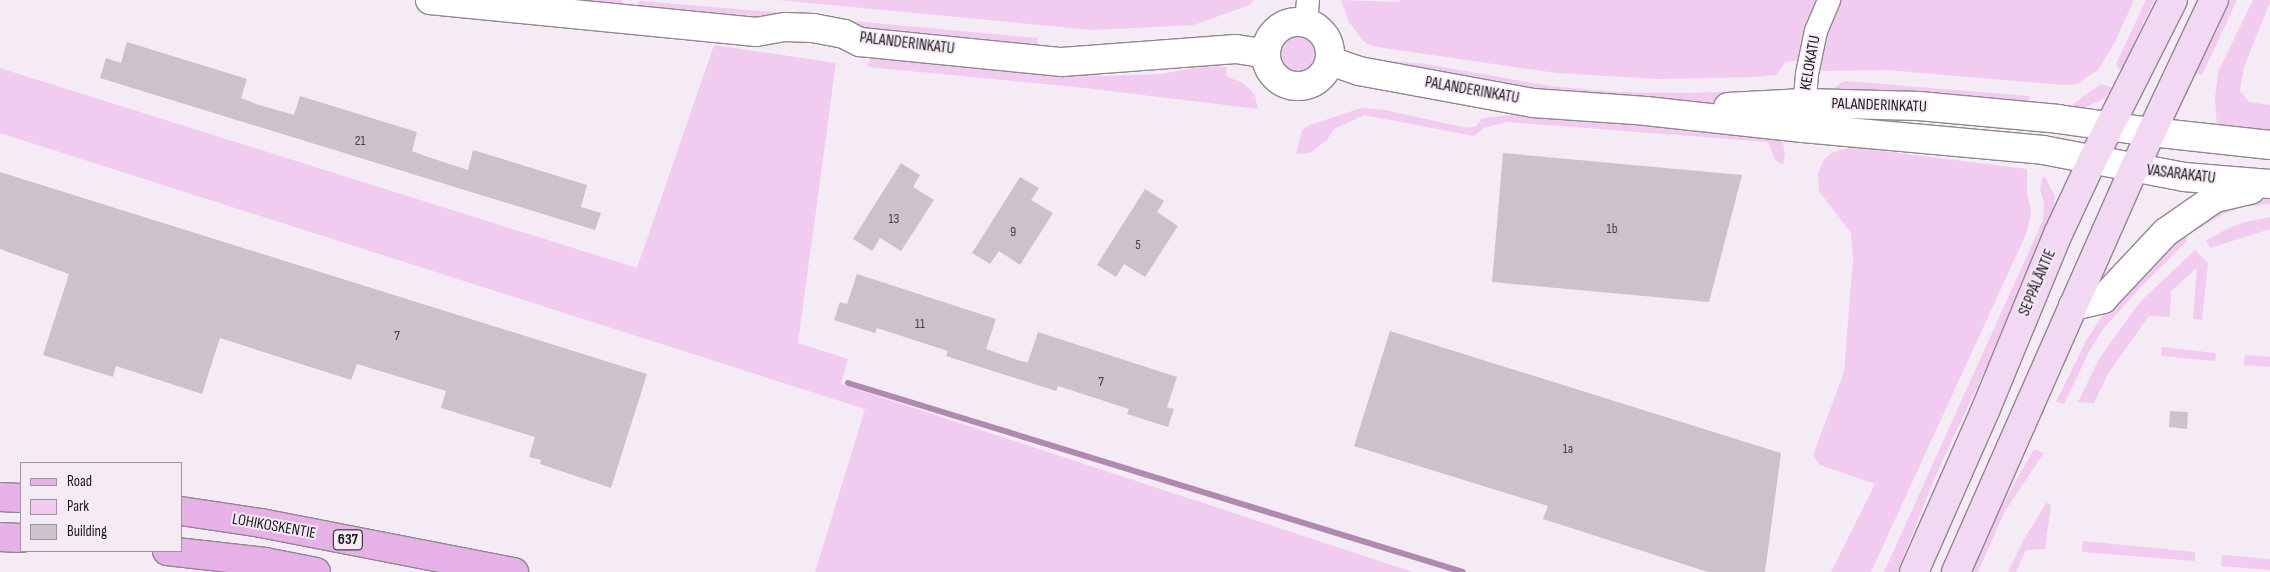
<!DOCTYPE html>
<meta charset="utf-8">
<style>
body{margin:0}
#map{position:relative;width:2270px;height:572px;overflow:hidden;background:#f5ebf5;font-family:"Sofia Sans Condensed",sans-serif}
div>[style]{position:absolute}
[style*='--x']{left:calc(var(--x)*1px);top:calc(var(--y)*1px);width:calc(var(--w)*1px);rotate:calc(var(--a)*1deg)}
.green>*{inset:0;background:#f1ccf0}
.round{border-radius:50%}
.stream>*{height:6px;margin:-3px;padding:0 3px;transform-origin:3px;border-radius:3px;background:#af89af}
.building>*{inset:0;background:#ccc2cc}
.roads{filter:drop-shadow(1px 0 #90878f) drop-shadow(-1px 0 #90878f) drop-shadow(0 1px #90878f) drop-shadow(0 -1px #90878f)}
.minor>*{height:22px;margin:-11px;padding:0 11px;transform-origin:11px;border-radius:11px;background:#fff}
.tertiary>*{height:28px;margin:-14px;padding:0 14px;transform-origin:14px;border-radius:14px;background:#fff}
.tertiary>.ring{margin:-14px;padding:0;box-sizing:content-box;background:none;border:28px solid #fff;border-radius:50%}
.secondary>*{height:28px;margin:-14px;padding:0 14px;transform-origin:14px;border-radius:14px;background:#f2d8f2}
.primary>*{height:28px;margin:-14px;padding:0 14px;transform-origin:14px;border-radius:14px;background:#e5b1e6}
span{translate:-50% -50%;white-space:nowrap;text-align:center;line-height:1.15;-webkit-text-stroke:4px #f5ebf5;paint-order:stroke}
.number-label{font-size:14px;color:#474246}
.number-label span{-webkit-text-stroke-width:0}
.shield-label span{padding:1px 4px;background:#f5ebf5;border:1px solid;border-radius:4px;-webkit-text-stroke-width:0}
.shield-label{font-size:15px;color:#1b171a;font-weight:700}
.street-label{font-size:16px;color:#1b171a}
.legend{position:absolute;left:20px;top:462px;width:162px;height:90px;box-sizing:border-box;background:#f5ebf5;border:1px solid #9e969d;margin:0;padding:6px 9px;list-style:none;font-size:15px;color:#1b171a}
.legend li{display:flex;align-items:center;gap:10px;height:25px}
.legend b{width:25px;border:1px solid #9e969d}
</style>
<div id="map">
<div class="green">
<i style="clip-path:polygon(513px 0,622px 0,622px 8px)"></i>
<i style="clip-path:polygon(778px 0,1254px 0,1249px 5px,1194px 25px,1093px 30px)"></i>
<i style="clip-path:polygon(1341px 0,1399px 2px,1400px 0,2134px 0,2115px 42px,2098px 70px,2077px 84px,2064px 85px,1887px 70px,1820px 71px,1820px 57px,1786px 62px,1776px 75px,1757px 77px,1658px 79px,1556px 73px,1377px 47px,1367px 44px,1359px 36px,1349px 22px)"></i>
<i style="clip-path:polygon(2146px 0,2154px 0,2122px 69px,2119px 69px,2116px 64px)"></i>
<i style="clip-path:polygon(2231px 0,2237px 0,2202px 75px,2196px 73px)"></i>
<i style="clip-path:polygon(2253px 0,2270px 0,2270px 2px,2244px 67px,2240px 91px,2249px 102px,2270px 105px,2270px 132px,2217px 127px,2215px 98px,2218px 72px)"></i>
<i style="clip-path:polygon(640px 1px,786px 13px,778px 21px,636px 9px,637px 4px)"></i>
<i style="clip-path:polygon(842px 20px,1038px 38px,1037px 49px,859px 31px)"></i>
<i class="round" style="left:1281px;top:37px;width:34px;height:34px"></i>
<i style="clip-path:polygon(714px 45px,836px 63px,798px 343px,848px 359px,841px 384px,1413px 572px,815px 572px,865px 409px,0 133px,0 68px,637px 268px)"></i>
<i style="clip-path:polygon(872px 57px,1104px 76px,1161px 74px,1205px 66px,1227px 67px,1226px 76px,1241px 82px,1251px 90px,1255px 96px,1258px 109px,1085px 88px,868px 67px,867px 64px)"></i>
<i style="clip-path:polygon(1393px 61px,1425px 64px,1550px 86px,1617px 92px,1686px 93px,1752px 91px,1757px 94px,1725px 103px,1610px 102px,1541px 96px,1376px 62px)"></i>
<i style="clip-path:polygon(1845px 81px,2029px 96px,2030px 105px,1835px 90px,1836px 86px)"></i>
<i style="clip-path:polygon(2101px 84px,2113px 88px,2103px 99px,2084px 108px,2073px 107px,2073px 104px)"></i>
<i style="clip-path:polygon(1361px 108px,1385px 110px,1467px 128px,1476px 126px,1482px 118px,1512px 115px,1773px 134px,1783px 143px,1785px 154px,1783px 165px,1775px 160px,1768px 142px,1506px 122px,1484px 128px,1474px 136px,1364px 115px,1334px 129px,1327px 140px,1310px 153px,1296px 154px,1302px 130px,1307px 126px)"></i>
<i style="clip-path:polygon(1851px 147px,2027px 169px,2027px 192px,2031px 212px,2027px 232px,1871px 572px,1831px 572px,1875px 484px,1820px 465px,1813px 455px,1844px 372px,1853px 259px,1851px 233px,1819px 191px,1818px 173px,1824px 160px,1831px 153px)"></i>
<i style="clip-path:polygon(2045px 177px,2055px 196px,2054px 216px,2051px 228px,1936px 475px,1897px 572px,1884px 572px,2043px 220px,2044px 203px,2040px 190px,2042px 178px)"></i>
<i style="clip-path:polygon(2270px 198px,2270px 204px,2244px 207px,2223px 214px,2199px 229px,2196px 225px,2219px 208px,2246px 199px)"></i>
<i style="clip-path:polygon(2270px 217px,2270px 229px,2210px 248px,2206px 240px,2229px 228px,2245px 222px)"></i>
<i style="clip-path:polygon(2185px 234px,2187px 241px,2140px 288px,2103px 329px,2090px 350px,2064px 404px,2056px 402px,2087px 339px,2103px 315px,2121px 294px)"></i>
<i style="clip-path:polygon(2195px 250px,2208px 263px,2202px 320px,2193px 319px,2197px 268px,2171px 291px,2170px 317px,2149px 316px,2109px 372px,2094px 403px,2078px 402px,2099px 359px,2139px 303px)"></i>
<i style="clip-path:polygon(2162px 347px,2216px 353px,2215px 361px,2161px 356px)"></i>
<i style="clip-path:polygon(2245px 355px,2270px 357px,2270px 367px,2244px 365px)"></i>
<i style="clip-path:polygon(2034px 449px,2044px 453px,2005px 511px,1978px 572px,1972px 572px,2001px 507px)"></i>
<i style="clip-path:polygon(2047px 502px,2051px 505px,2045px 549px,2026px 550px,2016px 572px,2008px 572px,2024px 539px)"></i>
<i style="clip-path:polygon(2083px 541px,2195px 552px,2195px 561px,2082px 552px)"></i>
<i style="clip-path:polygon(2222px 555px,2270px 559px,2270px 570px,2221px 566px)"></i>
</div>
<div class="stream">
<i style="--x:848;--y:383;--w:643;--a:17.08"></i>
</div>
<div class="building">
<i style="clip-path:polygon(127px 42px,247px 79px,241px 98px,256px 104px,294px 115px,300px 96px,417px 132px,412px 151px,428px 157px,468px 170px,473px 150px,587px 185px,581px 207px,601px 213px,595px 230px,100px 78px,106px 58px,121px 63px)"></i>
<i style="clip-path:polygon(1503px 153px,1742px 175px,1709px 302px,1492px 282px)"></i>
<i style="clip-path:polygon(901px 163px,920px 175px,913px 187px,934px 200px,901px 251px,880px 238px,872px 251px,853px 239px)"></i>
<i style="clip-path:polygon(0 172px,647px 374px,611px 488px,540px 464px,541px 460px,529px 457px,535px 437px,441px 408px,446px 391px,357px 364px,351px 380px,220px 338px,202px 394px,116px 366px,113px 377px,43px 355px,69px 274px,0 249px)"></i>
<i style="clip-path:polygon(1020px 177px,1039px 188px,1031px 200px,1053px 213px,1020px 265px,999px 251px,990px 264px,972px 253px)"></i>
<i style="clip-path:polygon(1145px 189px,1164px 201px,1157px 212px,1178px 226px,1145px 277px,1124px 264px,1116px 277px,1097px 265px)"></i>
<i style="clip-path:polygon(857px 274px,996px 319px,986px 349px,1020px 361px,1028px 362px,1038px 332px,1177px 377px,1167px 407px,1174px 409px,1168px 427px,1127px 414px,1129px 409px,1058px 386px,1056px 391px,946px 356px,948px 351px,877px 328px,875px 333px,834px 320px,840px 302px,847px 304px)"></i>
<i style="clip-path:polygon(1390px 331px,1781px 453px,1765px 572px,1708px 572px,1543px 519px,1548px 506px,1354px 446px)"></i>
<i style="clip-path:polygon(2170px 411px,2188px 412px,2187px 429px,2169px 427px)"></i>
</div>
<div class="roads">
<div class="minor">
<i style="--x:1306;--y:23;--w:23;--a:-85"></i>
<i style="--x:1803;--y:120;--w:46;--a:-85"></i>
<i style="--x:1807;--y:74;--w:44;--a:-78.2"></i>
<i style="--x:1816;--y:31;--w:34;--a:-67"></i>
</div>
<div class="tertiary">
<i style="--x:430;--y:0;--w:328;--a:5.6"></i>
<i style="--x:756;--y:32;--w:29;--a:-10"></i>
<i style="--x:785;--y:27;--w:28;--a:2"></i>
<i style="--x:813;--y:28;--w:32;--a:11"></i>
<i style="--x:844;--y:34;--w:18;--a:27"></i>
<i style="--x:860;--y:42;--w:203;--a:5.7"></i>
<i style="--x:1062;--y:62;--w:174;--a:-4.3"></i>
<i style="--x:1236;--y:49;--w:30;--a:9"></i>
<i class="ring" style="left:1266px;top:22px;width:36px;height:36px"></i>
<i style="--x:1330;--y:61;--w:31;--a:19"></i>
<i style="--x:1359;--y:71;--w:177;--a:10.4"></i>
<i style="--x:1533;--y:103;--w:113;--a:4"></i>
<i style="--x:1646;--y:111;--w:158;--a:6.2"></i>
<i style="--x:1803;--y:128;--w:241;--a:5.2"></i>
<i style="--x:2043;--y:150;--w:144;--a:10.8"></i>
<i style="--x:2184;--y:177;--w:86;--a:4.7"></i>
<i style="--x:1728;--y:107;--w:76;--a:-3"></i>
<i style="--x:1804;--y:103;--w:115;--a:1.5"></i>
<i style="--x:1919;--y:106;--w:140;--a:5.3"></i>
<i style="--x:2058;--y:119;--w:94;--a:8"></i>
<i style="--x:2151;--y:132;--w:120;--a:6.2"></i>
<i style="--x:2073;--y:306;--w:31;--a:-13"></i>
<i style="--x:2103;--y:299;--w:92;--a:-46.8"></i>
<i style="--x:2166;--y:232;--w:60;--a:-34.8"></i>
<i style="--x:2215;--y:198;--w:37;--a:-13"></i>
</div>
<div class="secondary">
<i style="--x:1914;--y:572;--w:176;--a:-66.2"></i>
<i style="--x:1985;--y:411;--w:191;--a:-67.6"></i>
<i style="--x:2058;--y:234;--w:81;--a:-65"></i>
<i style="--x:2092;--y:161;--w:180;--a:-63.3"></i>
<i style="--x:1956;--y:572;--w:441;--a:-66.2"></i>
<i style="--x:2134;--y:169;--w:187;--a:-64.7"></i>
</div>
<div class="primary">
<i style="--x:0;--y:497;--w:21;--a:3"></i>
<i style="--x:181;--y:511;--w:81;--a:8.5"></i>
<i style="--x:261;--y:523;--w:258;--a:11"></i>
<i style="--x:0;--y:537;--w:21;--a:3"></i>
<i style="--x:167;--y:551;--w:99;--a:6.4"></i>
<i style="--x:265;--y:562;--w:52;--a:11.1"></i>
</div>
</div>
<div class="number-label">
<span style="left:360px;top:141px">21</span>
<span style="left:894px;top:219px">13</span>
<span style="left:1612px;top:229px">1b</span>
<span style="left:1013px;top:232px">9</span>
<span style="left:1138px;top:245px">5</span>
<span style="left:920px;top:324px">11</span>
<span style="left:397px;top:336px">7</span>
<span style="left:1101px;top:382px">7</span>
<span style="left:1568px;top:449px">1a</span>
</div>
<div class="shield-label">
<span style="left:348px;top:540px">637</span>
</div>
<div class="street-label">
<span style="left:907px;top:44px;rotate:7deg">PALANDERINKATU</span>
<span style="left:1811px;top:63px;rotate:-80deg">KELOKATU</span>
<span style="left:1472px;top:91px;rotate:10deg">PALANDERINKATU</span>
<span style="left:1879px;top:106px;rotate:2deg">PALANDERINKATU</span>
<span style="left:2181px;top:175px;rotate:7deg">VASARAKATU</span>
<span style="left:2038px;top:283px;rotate:-67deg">SEPPÄLÄNTIE</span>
<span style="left:274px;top:527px;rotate:10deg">LOHIKOSKENTIE</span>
</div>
<ul class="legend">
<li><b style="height:6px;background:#e5b1e6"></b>Road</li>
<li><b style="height:14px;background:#f1ccf0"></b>Park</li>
<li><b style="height:14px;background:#ccc2cc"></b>Building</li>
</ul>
</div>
